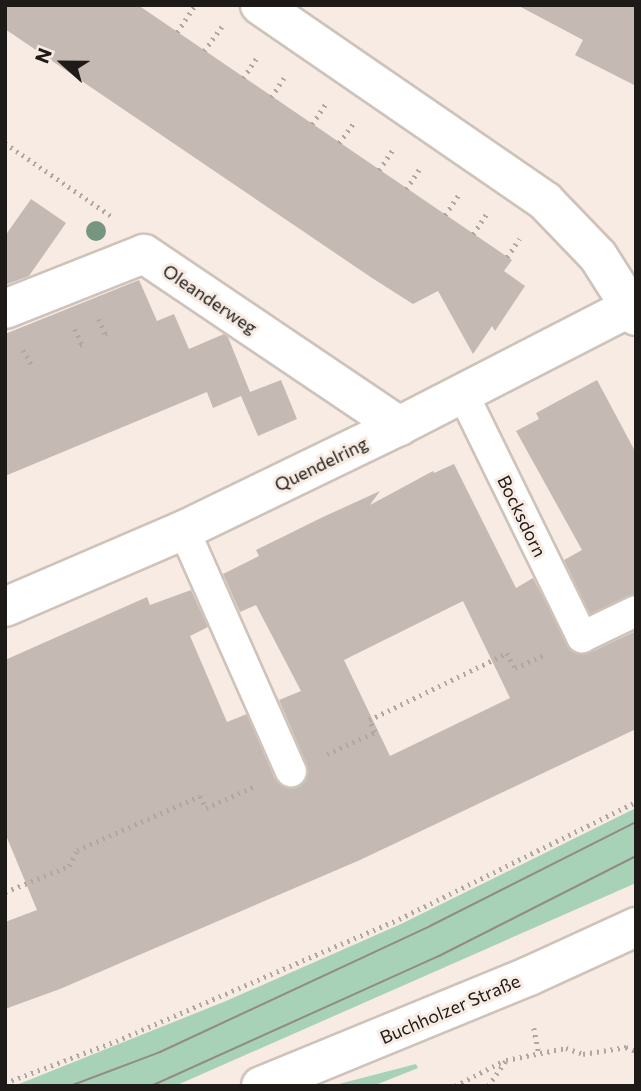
<!DOCTYPE html>
<meta charset="utf-8">
<style>
body{margin:0}
#map{position:relative;width:641px;height:1091px;overflow:hidden;background:#f7ebe3;font-family:Commissioner,sans-serif}
div>[style]{position:absolute}
[style*='--x']{left:calc(var(--x)*1px);top:calc(var(--y)*1px);width:calc(var(--w)*1px);rotate:calc(var(--a)*1deg)}
.green>*{inset:0;background:#a8d2b7}
.building>*{inset:0;background:#c5bab3}
.path>*{height:4.5px;margin-top:-2.25px;transform-origin:0;background:repeating-linear-gradient(90deg,#b1a7a1 0 2px,transparent 0 7px)}
.roads{filter:drop-shadow(2px 0 #cec3bb) drop-shadow(-2px 0 #cec3bb) drop-shadow(0 2px #cec3bb) drop-shadow(0 -2px #cec3bb)}
.service>*{height:30px;margin:-15px;padding:0 15px;transform-origin:15px;border-radius:15px;background:#fff}
.minor>*{height:38px;margin:-19px;padding:0 19px;transform-origin:19px;border-radius:19px;background:#fff}
.secondary>*{height:38px;margin:-19px;padding:0 19px;transform-origin:19px;border-radius:19px;background:#fff}
.tram>*{height:2px;margin:-1px;padding:0 1px;transform-origin:1px;border-radius:1px;background:#938b85}
.trees>*{width:20px;height:20px;margin:-10px;border-radius:50%;background:#769681}
span{translate:-50% -50%;white-space:nowrap;text-align:center;line-height:1.15;-webkit-text-stroke:6px #f7ebe3;paint-order:stroke}
.street-label{font-size:18px;color:#1e1a17}
.frame{position:absolute;inset:0;border:7px solid #1e1a17;pointer-events:none}
.north{position:absolute;left:28px;top:28px;width:70px;height:70px;-webkit-text-stroke:5px #f7ebe3;paint-order:stroke;rotate:291deg;font-size:19px;font-weight:700;line-height:28px;text-align:center;color:#1e1a17}
.north::after{content:'';display:block;margin:auto;width:24px;height:32px;background:#1e1a17;clip-path:polygon(50% 0,100% 100%,50% 72%,0 100%)}
</style>
<div id="map">
<div class="green">
<i style="clip-path:polygon(636px 808px,636px 883px,175px 1086px,14px 1086px,226px 1001px,401px 924px)"></i>
<i style="clip-path:polygon(416px 1064px,418px 1068px,373px 1086px,331px 1086px)"></i>
</div>
<div class="building">
<i style="clip-path:polygon(5px 5px,138px 5px,512px 260px,504px 271px,525px 286px,495px 331px,492px 326px,473px 354px,438px 291px,413px 304px,372px 278px,5px 29px)"></i>
<i style="clip-path:polygon(517px 5px,636px 5px,636px 86px,575px 55px,583px 40px)"></i>
<i style="clip-path:polygon(31px 199px,66px 223px,29px 276px,5px 285px,5px 236px)"></i>
<i style="clip-path:polygon(139px 280px,157px 321px,174px 314px,189px 349px,224px 334px,228px 337px,250px 392px,281px 380px,297px 419px,258px 436px,241px 396px,213px 408px,207px 392px,5px 476px,5px 334px)"></i>
<i style="clip-path:polygon(597px 380px,636px 453px,636px 594px,590px 614px,564px 560px,582px 550px,516px 431px,539px 419px,536px 413px)"></i>
<i style="clip-path:polygon(evenodd,454px 464px,516px 588px,533px 578px,572px 651px,589px 653px,636px 631px,636px 729px,360px 860px,60px 989px,5px 1009px,5px 922px,37px 910px,5px 833px,5px 660px,147px 597px,150px 605px,191px 590px,208px 627px,190px 636px,227px 722px,247px 714px,275px 779px,288px 788px,299px 787px,308px 774px,307px 765px,279px 700px,301px 691px,256px 605px,240px 612px,223px 574px,259px 556px,256px 550px,323px 517px,380px 491px,370px 505px,433px 471px,434px 473px,454px 464px,463px 601px,510px 698px,390px 756px,344px 660px,463px 601px)"></i>
</div>
<div class="path">
<i style="--x:177;--y:32;--w:32;--a:-56"></i>
<i style="--x:204;--y:51;--w:31;--a:-54"></i>
<i style="--x:243;--y:78;--w:27;--a:-56"></i>
<i style="--x:271;--y:97;--w:23;--a:-56"></i>
<i style="--x:312;--y:124;--w:25;--a:-56"></i>
<i style="--x:5;--y:143;--w:132;--a:34.5"></i>
<i style="--x:339;--y:143;--w:26;--a:-54"></i>
<i style="--x:379;--y:170;--w:25;--a:-56"></i>
<i style="--x:406;--y:189;--w:27;--a:-56"></i>
<i style="--x:445;--y:215;--w:25;--a:-56"></i>
<i style="--x:473;--y:234;--w:25;--a:-56"></i>
<i style="--x:507;--y:257;--w:22;--a:-56"></i>
<i style="--x:99;--y:319;--w:16;--a:68"></i>
<i style="--x:105;--y:334;--w:3;--a:-18"></i>
<i style="--x:75;--y:329;--w:17;--a:66"></i>
<i style="--x:82;--y:345;--w:3;--a:162"></i>
<i style="--x:23;--y:350;--w:17;--a:59"></i>
<i style="--x:327;--y:754;--w:53;--a:-24.6"></i>
<i style="--x:375;--y:732;--w:13;--a:-117"></i>
<i style="--x:369;--y:720;--w:153;--a:-25.9"></i>
<i style="--x:507;--y:653;--w:17;--a:62"></i>
<i style="--x:515;--y:668;--w:34;--a:-24"></i>
<i style="--x:5;--y:892;--w:69;--a:-22.1"></i>
<i style="--x:69;--y:866;--w:18;--a:-63"></i>
<i style="--x:77;--y:850;--w:134;--a:-23.7"></i>
<i style="--x:200;--y:796;--w:13;--a:63"></i>
<i style="--x:206;--y:808;--w:54;--a:-24.2"></i>
<i style="--x:534;--y:1028;--w:26;--a:79"></i>
<i style="--x:5;--y:1083;--w:119;--a:-20.7"></i>
<i style="--x:116;--y:1041;--w:308;--a:-23.3"></i>
<i style="--x:399;--y:919;--w:264;--a:-26.3"></i>
<i style="--x:455;--y:1086;--w:56;--a:-27.5"></i>
<i style="--x:488;--y:1086;--w:32;--a:-55"></i>
<i style="--x:506;--y:1060;--w:61;--a:-11.3"></i>
<i style="--x:566;--y:1048;--w:18;--a:19"></i>
<i style="--x:583;--y:1054;--w:44;--a:-9.2"></i>
<i style="--x:626;--y:1047;--w:11;--a:22"></i>
</div>
<div class="roads">
<div class="service">
<i style="--x:463;--y:394;--w:271;--a:63.9"></i>
<i style="--x:582;--y:637;--w:60;--a:-25.7"></i>
<i style="--x:184;--y:530;--w:264;--a:66.1"></i>
</div>
<div class="minor">
<i style="--x:260;--y:5;--w:346;--a:34.5"></i>
<i style="--x:545;--y:201;--w:76;--a:46.1"></i>
<i style="--x:598;--y:256;--w:71;--a:57.7"></i>
<i style="--x:5;--y:309;--w:149;--a:-21.6"></i>
<i style="--x:144;--y:254;--w:308;--a:34"></i>
<i style="--x:5;--y:607;--w:195;--a:-23.3"></i>
<i style="--x:184;--y:530;--w:239;--a:-25.8"></i>
<i style="--x:399;--y:426;--w:267;--a:-27.2"></i>
</div>
<div class="secondary">
<i style="--x:261;--y:1086;--w:290;--a:-22.3"></i>
<i style="--x:529;--y:976;--w:118;--a:-24.6"></i>
</div>
</div>
<div class="tram">
<i style="--x:70;--y:1086;--w:96;--a:-20.7"></i>
<i style="--x:160;--y:1052;--w:298;--a:-25"></i>
<i style="--x:430;--y:926;--w:231;--a:-26.8"></i>
<i style="--x:151;--y:1086;--w:316;--a:-24.3"></i>
<i style="--x:439;--y:956;--w:221;--a:-26.9"></i>
</div>
<div class="trees">
<i style="left:96px;top:231px"></i>
</div>
<div class="street-label">
<span style="left:210px;top:299px;rotate:34deg">Oleanderweg</span>
<span style="left:321px;top:464px;rotate:-26deg">Quendelring</span>
<span style="left:522px;top:516px;rotate:64deg">Bocksdorn</span>
<span style="left:450px;top:1009px;rotate:-23deg">Buchholzer Straße</span>
</div>
<div class="frame"></div>
<div class="north">N</div>
</div>
